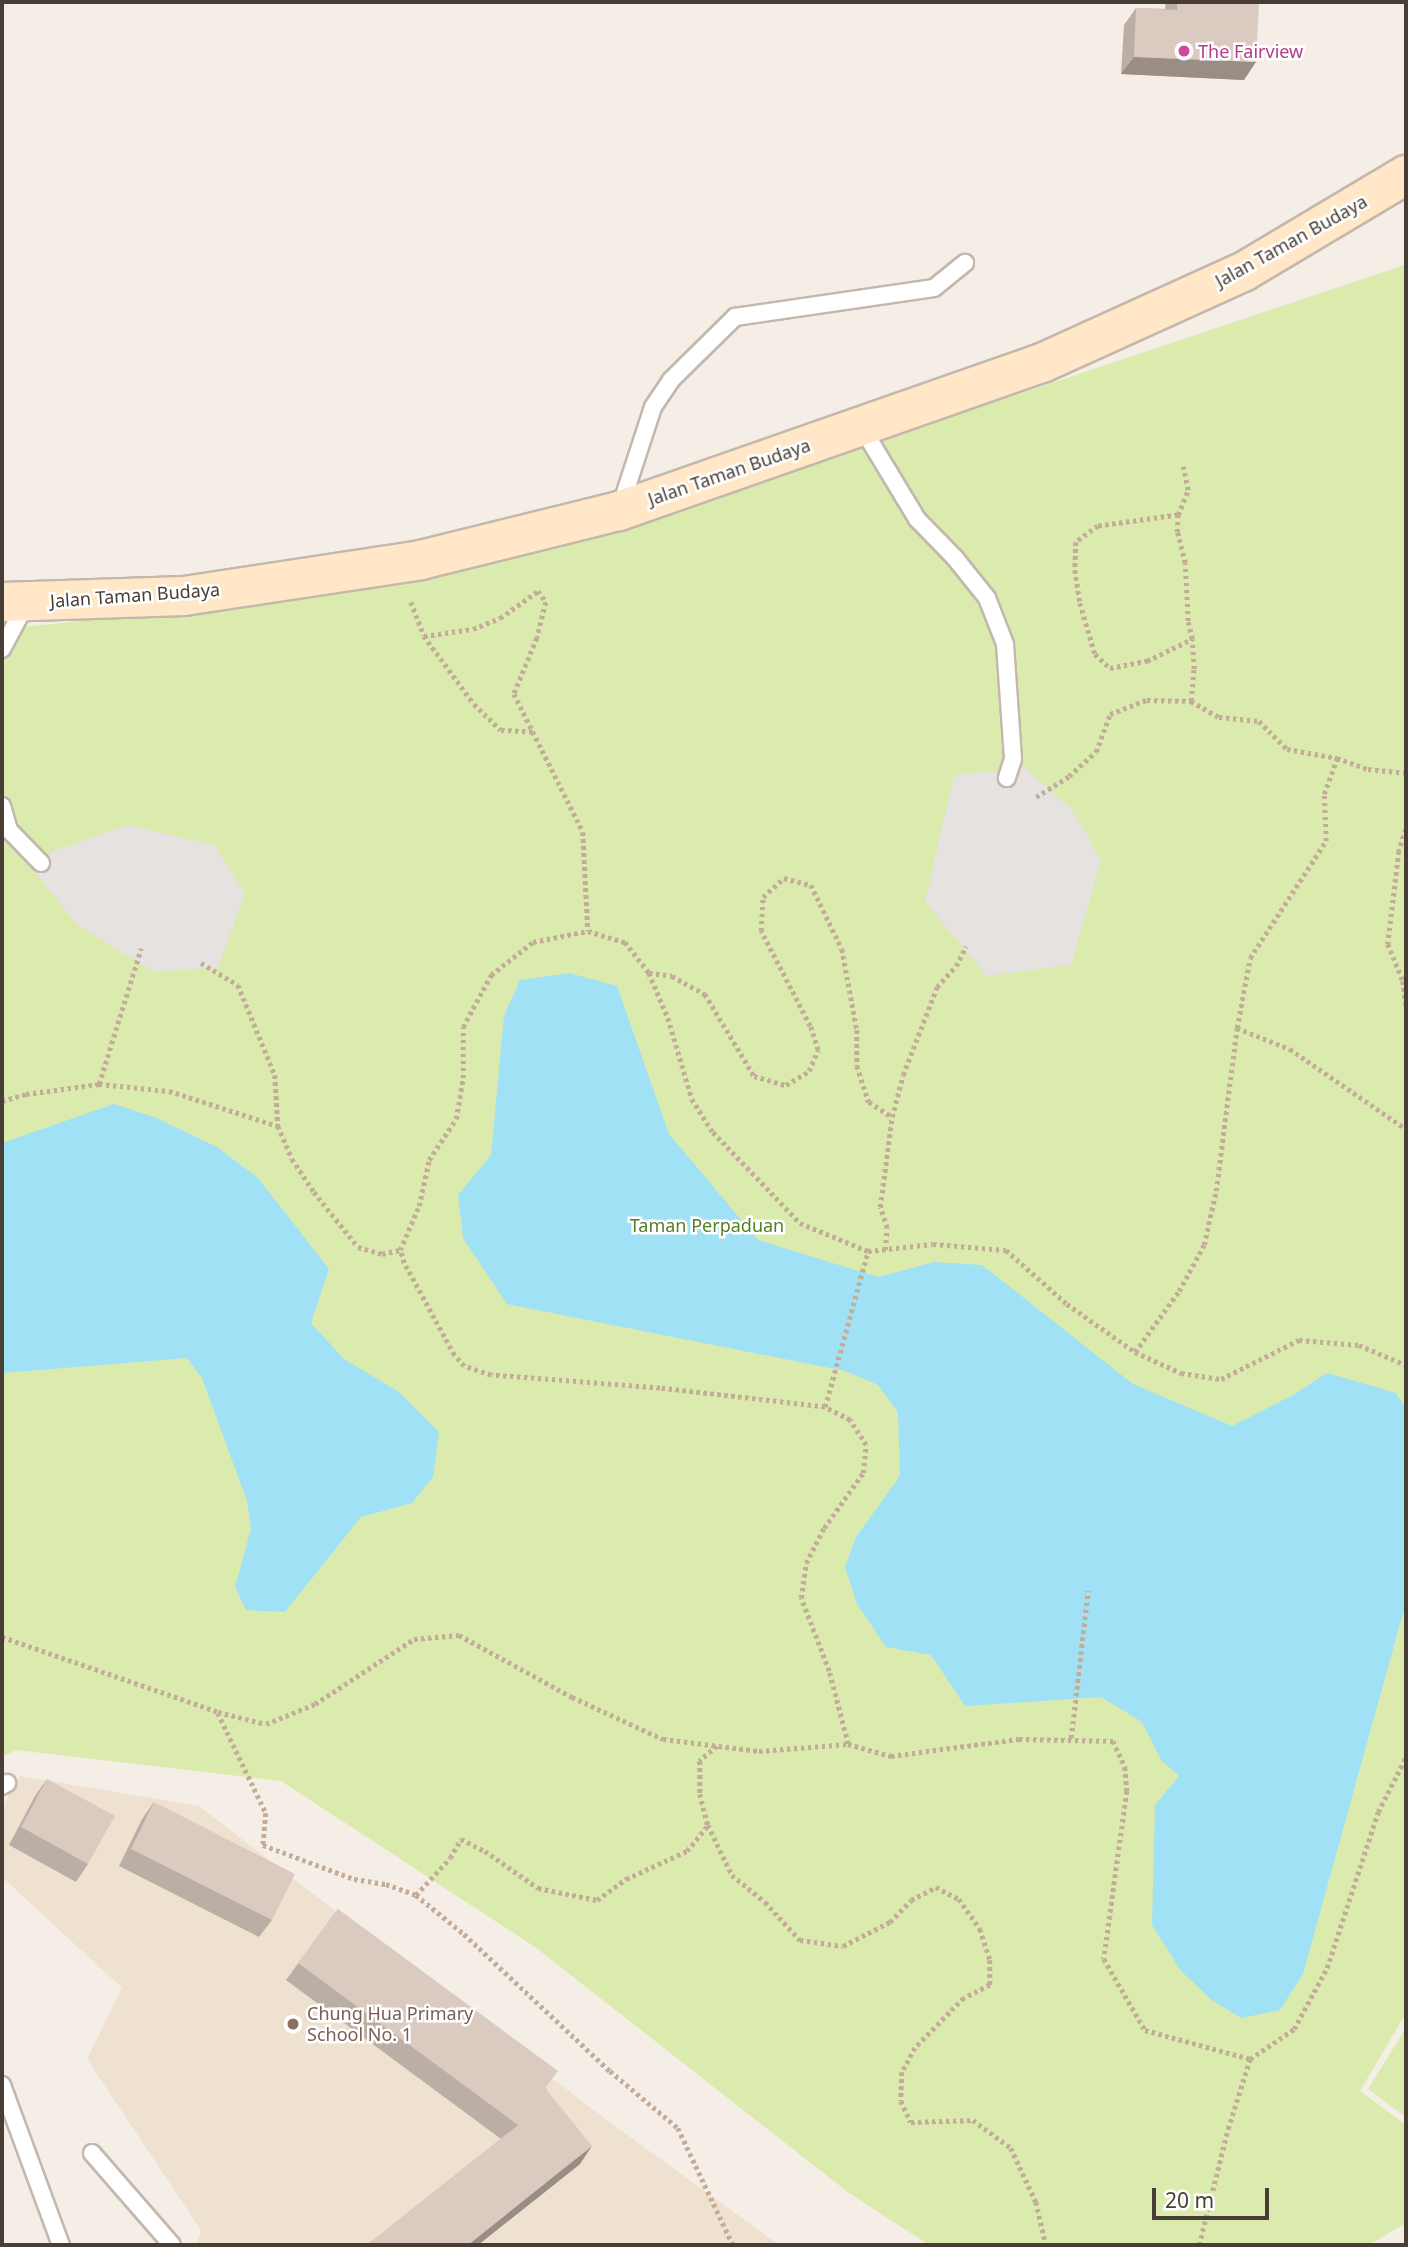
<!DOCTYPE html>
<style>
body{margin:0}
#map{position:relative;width:1408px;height:2247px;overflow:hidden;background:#f5eee7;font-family:"Noto Sans",sans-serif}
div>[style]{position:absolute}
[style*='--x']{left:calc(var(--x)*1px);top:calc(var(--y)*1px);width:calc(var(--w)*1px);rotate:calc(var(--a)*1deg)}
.education>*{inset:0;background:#eee1d0}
.green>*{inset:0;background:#daebad}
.parking>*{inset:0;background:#e5e2df}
.water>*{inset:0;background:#a0e1f5}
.path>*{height:4.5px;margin-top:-2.25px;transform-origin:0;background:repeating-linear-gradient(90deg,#c3ad99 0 3.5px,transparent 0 7px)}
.roads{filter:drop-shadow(2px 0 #c4b7ac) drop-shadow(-2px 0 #c4b7ac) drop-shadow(0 2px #c4b7ac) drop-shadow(0 -2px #c4b7ac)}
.lane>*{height:16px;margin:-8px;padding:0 8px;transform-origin:8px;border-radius:8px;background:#fff}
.secondary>*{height:38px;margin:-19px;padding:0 19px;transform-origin:19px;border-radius:19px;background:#ffe7c7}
.wall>*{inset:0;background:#bbaea4}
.shaded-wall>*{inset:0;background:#998d86}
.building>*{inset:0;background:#dacabf}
.dots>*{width:19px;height:19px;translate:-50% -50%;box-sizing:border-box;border:4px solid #fff;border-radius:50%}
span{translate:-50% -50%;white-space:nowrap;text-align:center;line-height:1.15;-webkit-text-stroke:5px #fff;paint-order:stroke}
.hotel-label{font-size:18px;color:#b23c85}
.left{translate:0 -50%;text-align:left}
.street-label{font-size:18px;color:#483e35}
.park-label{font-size:18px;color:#567e25}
.education-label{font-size:18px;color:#785e54}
.frame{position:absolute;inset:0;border:4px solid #483e35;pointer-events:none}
.scale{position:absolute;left:1152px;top:2188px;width:117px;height:32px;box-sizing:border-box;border:4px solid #483e35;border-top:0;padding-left:9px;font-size:21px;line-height:24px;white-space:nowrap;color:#483e35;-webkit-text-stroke:5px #fff;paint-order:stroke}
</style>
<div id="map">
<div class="education">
<i style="clip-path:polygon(20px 1776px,199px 1806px,604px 2118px,779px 2245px,196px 2245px,201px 2230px,87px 2059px,122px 1988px,2px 1877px,2px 1807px)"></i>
</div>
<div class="green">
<i style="clip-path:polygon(1404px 265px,1406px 2013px,1360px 2091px,1406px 2125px,1406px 2223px,1369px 2245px,929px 2245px,849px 2193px,535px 1947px,281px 1781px,16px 1750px,2px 1757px,2px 629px,156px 613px,595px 536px)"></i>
<i style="clip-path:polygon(1406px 2028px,1406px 2117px,1368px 2089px)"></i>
</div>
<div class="parking">
<i style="clip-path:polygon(1026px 768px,1072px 810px,1101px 860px,1071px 965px,987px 976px,925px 902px,954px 775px)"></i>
<i style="clip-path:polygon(127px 825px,215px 845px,245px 894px,218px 967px,154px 972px,77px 925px,26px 861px)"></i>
</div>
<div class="water">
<i style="clip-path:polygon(569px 973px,617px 986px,669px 1134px,758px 1240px,878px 1277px,934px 1262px,982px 1265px,1133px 1384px,1232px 1426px,1293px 1395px,1327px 1373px,1396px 1393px,1406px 1409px,1406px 1602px,1303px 1974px,1280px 2010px,1241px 2018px,1212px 2000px,1181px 1971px,1152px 1925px,1155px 1805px,1179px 1776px,1161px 1760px,1142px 1722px,1101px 1697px,965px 1706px,931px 1655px,886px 1647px,857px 1604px,845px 1567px,856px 1537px,900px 1476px,898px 1412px,878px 1385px,845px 1371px,507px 1304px,463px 1238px,458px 1195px,491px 1155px,504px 1016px,520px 980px)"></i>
<i style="clip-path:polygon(114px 1104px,154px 1117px,217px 1147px,258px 1178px,329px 1269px,311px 1323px,344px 1359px,399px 1392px,439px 1432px,433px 1477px,412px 1503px,361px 1517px,285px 1612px,246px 1610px,235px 1587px,251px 1529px,247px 1501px,202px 1378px,187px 1358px,2px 1373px,2px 1143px)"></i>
</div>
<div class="path">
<i style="--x:1178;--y:515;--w:27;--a:-68"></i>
<i style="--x:1188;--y:490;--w:24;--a:-102"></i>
<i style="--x:411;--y:602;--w:36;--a:69"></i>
<i style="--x:424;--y:636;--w:49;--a:-8.1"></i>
<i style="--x:473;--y:629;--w:29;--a:-22"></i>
<i style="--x:500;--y:618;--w:47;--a:-35.4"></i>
<i style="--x:538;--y:591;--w:14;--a:54"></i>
<i style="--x:546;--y:602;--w:37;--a:104"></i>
<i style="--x:537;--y:638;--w:61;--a:112.3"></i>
<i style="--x:514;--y:694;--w:154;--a:63.4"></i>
<i style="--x:583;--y:832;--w:99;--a:87.1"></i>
<i style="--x:424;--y:636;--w:84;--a:53.7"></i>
<i style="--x:474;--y:704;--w:37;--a:44"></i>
<i style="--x:501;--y:730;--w:34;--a:3"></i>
<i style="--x:1191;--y:701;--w:32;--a:-85"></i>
<i style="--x:1194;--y:669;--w:30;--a:-94"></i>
<i style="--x:1192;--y:639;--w:18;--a:-103"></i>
<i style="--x:1188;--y:621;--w:58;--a:-93"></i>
<i style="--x:1185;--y:563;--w:32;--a:-104"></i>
<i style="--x:1177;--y:532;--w:17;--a:-87"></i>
<i style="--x:1178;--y:515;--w:81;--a:172.2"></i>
<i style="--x:1098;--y:526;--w:27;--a:144"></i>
<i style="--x:1076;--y:542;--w:28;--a:92"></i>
<i style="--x:1075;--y:570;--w:33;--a:81"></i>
<i style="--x:1080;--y:603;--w:53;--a:73.6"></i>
<i style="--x:1095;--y:654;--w:21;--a:43"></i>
<i style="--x:1110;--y:668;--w:38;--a:-11"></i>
<i style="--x:1147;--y:661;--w:50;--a:-26.1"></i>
<i style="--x:1036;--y:797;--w:39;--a:-32"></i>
<i style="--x:1069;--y:776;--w:36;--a:-42"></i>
<i style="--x:1096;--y:752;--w:40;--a:-69.8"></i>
<i style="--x:1110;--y:714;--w:40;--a:-21"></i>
<i style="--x:1147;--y:700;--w:44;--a:1.3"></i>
<i style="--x:1191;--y:701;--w:32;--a:30"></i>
<i style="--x:1219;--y:717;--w:40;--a:5.7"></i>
<i style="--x:1259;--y:721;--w:40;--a:45"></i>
<i style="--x:1287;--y:749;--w:51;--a:10.2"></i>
<i style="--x:1337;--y:758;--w:33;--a:20"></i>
<i style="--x:1368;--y:769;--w:38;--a:6"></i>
<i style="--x:1406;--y:829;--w:23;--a:108"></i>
<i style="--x:1399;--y:851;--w:94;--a:96.7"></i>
<i style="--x:1388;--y:944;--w:40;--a:68"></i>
<i style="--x:1403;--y:981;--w:24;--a:83"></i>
<i style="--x:201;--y:963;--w:43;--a:30.7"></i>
<i style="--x:238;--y:985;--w:97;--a:67.7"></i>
<i style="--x:275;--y:1075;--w:51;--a:86.6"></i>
<i style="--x:278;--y:1126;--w:36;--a:67"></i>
<i style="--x:292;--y:1159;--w:40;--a:56"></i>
<i style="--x:314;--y:1192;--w:70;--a:51.3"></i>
<i style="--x:358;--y:1247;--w:25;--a:16"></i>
<i style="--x:382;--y:1254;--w:18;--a:-13"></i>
<i style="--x:649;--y:973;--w:23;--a:7"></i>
<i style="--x:672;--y:976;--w:38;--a:29"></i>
<i style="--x:705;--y:994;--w:96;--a:59.1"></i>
<i style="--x:754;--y:1076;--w:33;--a:16"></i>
<i style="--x:786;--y:1085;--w:27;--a:-31"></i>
<i style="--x:809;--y:1071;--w:23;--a:-67"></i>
<i style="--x:818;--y:1050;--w:25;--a:-108"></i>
<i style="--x:810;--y:1026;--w:107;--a:-117.3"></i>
<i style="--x:761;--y:931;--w:34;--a:-87"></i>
<i style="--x:763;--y:897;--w:28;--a:-42"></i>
<i style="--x:784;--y:878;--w:28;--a:15"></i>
<i style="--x:811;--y:885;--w:71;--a:64.2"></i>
<i style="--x:842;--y:949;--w:82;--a:79.5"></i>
<i style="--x:857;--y:1030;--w:36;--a:90"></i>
<i style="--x:857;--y:1066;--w:38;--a:72"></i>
<i style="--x:869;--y:1102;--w:27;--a:33"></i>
<i style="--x:1237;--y:1028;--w:57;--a:21.6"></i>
<i style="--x:1290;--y:1049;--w:141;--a:34.6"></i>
<i style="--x:99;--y:1084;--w:142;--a:-72.8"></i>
<i style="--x:2;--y:1101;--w:25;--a:-16"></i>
<i style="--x:26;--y:1094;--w:74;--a:-7.8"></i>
<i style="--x:99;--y:1084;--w:70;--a:5.7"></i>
<i style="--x:169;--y:1091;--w:114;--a:17.8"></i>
<i style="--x:885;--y:1250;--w:22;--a:-85"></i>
<i style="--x:887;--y:1228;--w:22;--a:-108"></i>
<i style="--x:880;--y:1207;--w:91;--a:-82.4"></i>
<i style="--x:892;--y:1117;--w:43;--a:-75.3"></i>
<i style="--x:903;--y:1075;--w:94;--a:-68.9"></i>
<i style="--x:937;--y:987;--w:28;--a:-48"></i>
<i style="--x:956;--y:966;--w:22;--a:-63"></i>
<i style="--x:1135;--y:1352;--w:75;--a:-54.2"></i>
<i style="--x:1179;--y:1291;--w:52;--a:-61.5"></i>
<i style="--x:1204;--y:1245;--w:55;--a:-77.5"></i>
<i style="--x:1216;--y:1191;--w:164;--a:-82.7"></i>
<i style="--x:1237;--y:1028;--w:71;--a:-79.5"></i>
<i style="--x:1250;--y:958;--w:140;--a:-57"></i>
<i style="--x:1326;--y:841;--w:47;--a:-92.4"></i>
<i style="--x:1324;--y:794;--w:38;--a:-70"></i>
<i style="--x:825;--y:1407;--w:162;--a:-74.6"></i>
<i style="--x:2;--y:1637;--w:229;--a:19.1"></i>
<i style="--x:218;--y:1712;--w:49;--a:14"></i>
<i style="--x:266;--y:1724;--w:53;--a:-22.2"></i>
<i style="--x:315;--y:1704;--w:118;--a:-33.3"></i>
<i style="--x:414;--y:1639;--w:45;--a:-5.1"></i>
<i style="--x:459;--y:1635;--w:129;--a:28.8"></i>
<i style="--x:572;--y:1697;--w:100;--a:24.8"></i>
<i style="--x:663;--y:1739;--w:97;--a:7.1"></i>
<i style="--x:759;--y:1751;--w:89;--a:-4.5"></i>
<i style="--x:848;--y:1744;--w:45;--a:15.6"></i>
<i style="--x:891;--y:1756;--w:129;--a:-7.6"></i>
<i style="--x:1019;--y:1739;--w:94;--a:1.2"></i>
<i style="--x:1113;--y:1741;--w:29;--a:65"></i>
<i style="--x:1125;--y:1767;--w:24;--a:85"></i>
<i style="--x:1127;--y:1791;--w:170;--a:97.8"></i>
<i style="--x:1104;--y:1959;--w:82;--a:60"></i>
<i style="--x:1145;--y:2030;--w:109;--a:15.4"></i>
<i style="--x:1250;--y:2059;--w:53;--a:-34.3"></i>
<i style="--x:1294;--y:2029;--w:69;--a:-61.6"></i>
<i style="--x:1327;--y:1968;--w:164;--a:-71.9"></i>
<i style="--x:1378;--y:1812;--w:62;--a:-63"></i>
<i style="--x:218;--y:1713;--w:111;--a:64.4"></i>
<i style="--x:266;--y:1813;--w:32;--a:95"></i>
<i style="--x:263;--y:1845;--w:97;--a:20.5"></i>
<i style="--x:354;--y:1879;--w:32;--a:9"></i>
<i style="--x:386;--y:1884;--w:32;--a:20"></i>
<i style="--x:416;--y:1895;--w:62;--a:39.1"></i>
<i style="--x:464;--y:1934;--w:200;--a:43.2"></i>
<i style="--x:610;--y:2071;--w:89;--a:40"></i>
<i style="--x:678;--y:2128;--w:129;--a:64.8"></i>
<i style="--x:1071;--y:1738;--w:148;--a:-83.4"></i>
<i style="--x:848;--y:1744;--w:75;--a:-104.6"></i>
<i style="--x:829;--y:1671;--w:78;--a:-111"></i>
<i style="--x:801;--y:1598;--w:35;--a:-82"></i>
<i style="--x:806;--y:1563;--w:39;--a:-63"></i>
<i style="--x:824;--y:1528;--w:67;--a:-54.7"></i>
<i style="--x:863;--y:1473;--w:28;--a:-84"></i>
<i style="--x:866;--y:1445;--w:30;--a:-123"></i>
<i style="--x:850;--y:1420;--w:28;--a:-153"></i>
<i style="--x:825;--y:1407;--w:166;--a:-173.4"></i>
<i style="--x:660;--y:1388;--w:169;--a:-175.6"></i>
<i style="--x:491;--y:1375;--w:28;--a:-162"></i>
<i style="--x:464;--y:1366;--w:15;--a:-132"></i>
<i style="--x:454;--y:1355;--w:105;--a:-118.5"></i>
<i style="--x:404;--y:1263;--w:14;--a:-107"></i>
<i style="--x:400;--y:1250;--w:48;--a:-66.6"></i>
<i style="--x:419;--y:1206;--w:47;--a:-77.7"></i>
<i style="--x:429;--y:1160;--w:49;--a:-56.6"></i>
<i style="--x:456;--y:1119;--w:42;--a:-80.3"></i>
<i style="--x:463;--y:1078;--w:51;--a:-90"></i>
<i style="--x:463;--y:1027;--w:59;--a:-61.7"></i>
<i style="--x:491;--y:975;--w:53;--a:-38.2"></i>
<i style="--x:533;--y:942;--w:56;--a:-11.3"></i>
<i style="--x:588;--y:931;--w:39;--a:17"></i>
<i style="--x:625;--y:942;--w:39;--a:52"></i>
<i style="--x:649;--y:973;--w:49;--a:67.1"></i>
<i style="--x:668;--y:1018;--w:84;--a:73.5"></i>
<i style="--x:692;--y:1099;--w:39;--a:58"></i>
<i style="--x:713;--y:1132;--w:126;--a:46.3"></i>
<i style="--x:800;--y:1223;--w:74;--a:22.4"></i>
<i style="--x:868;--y:1251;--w:65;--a:-6.1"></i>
<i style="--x:933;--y:1244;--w:73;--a:4.7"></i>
<i style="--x:1006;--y:1250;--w:81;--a:41.5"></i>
<i style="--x:1067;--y:1304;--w:83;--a:35.2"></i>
<i style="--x:1135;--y:1352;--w:51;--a:24.5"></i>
<i style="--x:1181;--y:1373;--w:40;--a:8.5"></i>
<i style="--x:1221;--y:1379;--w:87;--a:-26.6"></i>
<i style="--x:1299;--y:1340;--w:60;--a:4.8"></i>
<i style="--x:1359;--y:1345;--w:51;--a:23.1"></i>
<i style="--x:717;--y:1746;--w:23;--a:139"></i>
<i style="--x:700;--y:1761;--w:33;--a:90"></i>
<i style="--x:700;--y:1794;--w:32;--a:76"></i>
<i style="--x:708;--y:1825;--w:55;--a:64.4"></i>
<i style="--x:732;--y:1875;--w:43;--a:39.3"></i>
<i style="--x:765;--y:1902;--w:52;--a:47.4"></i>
<i style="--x:800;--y:1940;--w:43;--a:7.9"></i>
<i style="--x:843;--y:1946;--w:53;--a:-27.1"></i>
<i style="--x:890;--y:1922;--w:30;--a:-46"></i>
<i style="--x:911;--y:1900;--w:28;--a:-27"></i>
<i style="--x:936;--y:1887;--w:26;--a:28"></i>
<i style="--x:959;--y:1899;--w:37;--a:55"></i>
<i style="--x:980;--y:1929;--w:33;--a:72"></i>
<i style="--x:990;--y:1960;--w:25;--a:90"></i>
<i style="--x:990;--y:1985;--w:29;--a:153"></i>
<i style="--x:964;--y:1998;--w:70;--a:134.4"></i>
<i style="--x:915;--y:2048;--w:27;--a:118"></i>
<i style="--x:902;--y:2072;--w:29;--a:92"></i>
<i style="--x:901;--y:2101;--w:23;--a:65"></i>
<i style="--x:911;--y:2122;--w:62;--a:-1.8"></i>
<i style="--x:973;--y:2120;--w:47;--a:36.4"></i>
<i style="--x:1011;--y:2148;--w:60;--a:65.2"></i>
<i style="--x:1036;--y:2202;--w:44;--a:76.9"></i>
<i style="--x:416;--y:1895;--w:50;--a:-47.4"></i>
<i style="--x:450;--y:1858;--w:22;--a:-60"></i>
<i style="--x:461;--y:1839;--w:27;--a:27"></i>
<i style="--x:485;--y:1851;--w:65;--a:34.9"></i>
<i style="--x:538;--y:1888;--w:60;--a:11.5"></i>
<i style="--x:597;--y:1900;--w:36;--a:-36"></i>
<i style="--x:626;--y:1879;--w:67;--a:-24.7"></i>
<i style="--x:687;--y:1851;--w:33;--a:-51"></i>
<i style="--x:1199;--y:2245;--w:120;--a:-76"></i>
<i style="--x:1228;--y:2129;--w:73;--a:-72.6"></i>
</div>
<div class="roads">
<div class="lane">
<i style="--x:861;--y:426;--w:109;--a:58.9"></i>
<i style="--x:917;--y:519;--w:54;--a:45.7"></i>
<i style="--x:955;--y:558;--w:51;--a:51.3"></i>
<i style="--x:987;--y:598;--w:49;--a:68.6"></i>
<i style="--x:1005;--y:644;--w:115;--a:86"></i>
<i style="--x:1013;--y:759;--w:20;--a:108"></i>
<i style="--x:620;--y:508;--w:106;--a:-71.9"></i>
<i style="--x:653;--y:407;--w:32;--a:-56"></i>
<i style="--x:671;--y:380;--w:90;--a:-44.5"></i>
<i style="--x:735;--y:317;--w:201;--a:-8.3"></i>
<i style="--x:934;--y:288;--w:40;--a:-39"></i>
<i style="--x:2;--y:649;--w:53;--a:-62"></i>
<i style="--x:2;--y:806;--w:25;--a:74"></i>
<i style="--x:9;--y:830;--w:46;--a:45.9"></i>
<i style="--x:2;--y:1786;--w:6;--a:-31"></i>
<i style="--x:2;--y:2085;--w:171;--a:69.8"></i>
<i style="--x:92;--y:2153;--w:122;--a:49"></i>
</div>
<div class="secondary">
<i style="--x:2;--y:602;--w:182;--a:-1.9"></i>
<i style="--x:184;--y:596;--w:240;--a:-8.6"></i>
<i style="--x:421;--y:560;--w:204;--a:-13.9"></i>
<i style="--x:619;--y:511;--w:448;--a:-19.3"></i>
<i style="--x:1042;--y:363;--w:221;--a:-24.4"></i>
<i style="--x:1243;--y:272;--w:190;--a:-30.8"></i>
</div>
</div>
<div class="wall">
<i style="clip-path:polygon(1166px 2px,1259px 2px,1244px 80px,1121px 74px,1124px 25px,1136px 8px,1165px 9px)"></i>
<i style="clip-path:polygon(47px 1779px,88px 1864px,76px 1882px,9px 1845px,35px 1796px)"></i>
<i style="clip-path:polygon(154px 1802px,272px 1920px,259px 1937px,119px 1866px,142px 1819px)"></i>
<i style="clip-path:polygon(338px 1909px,546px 2088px,580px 2164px,478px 2245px,367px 2245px,501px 2139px,286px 1980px)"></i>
</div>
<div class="shaded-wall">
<i style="clip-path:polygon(1134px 57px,1256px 62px,1244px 80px,1121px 74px)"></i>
<i style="clip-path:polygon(592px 2146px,580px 2164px,478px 2245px,468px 2245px)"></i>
</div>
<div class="building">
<i style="clip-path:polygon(1177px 2px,1259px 2px,1256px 62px,1134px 57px,1136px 8px,1177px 10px)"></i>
<i style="clip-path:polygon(47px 1779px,115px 1816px,88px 1864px,21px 1827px)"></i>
<i style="clip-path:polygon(154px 1802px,295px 1874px,272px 1920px,131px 1849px)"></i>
<i style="clip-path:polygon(338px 1909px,558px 2071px,545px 2088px,592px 2146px,468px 2245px,367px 2245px,518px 2125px,298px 1963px)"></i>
</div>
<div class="dots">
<i style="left:1184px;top:51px;background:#d1479c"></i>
<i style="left:293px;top:2024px;background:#8d6e63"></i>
</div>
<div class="hotel-label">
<span class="left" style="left:1198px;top:51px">The Fairview</span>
</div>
<div class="street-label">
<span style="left:1291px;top:241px;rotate:-29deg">Jalan Taman Budaya</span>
<span style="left:729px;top:472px;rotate:-19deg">Jalan Taman Budaya</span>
<span style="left:135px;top:595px;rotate:-4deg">Jalan Taman Budaya</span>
</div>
<div class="park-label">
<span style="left:707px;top:1225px">Taman Perpaduan</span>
</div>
<div class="education-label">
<span class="left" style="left:307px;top:2024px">Chung Hua Primary<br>School No. 1</span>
</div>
<div class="frame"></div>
<div class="scale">20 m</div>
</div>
